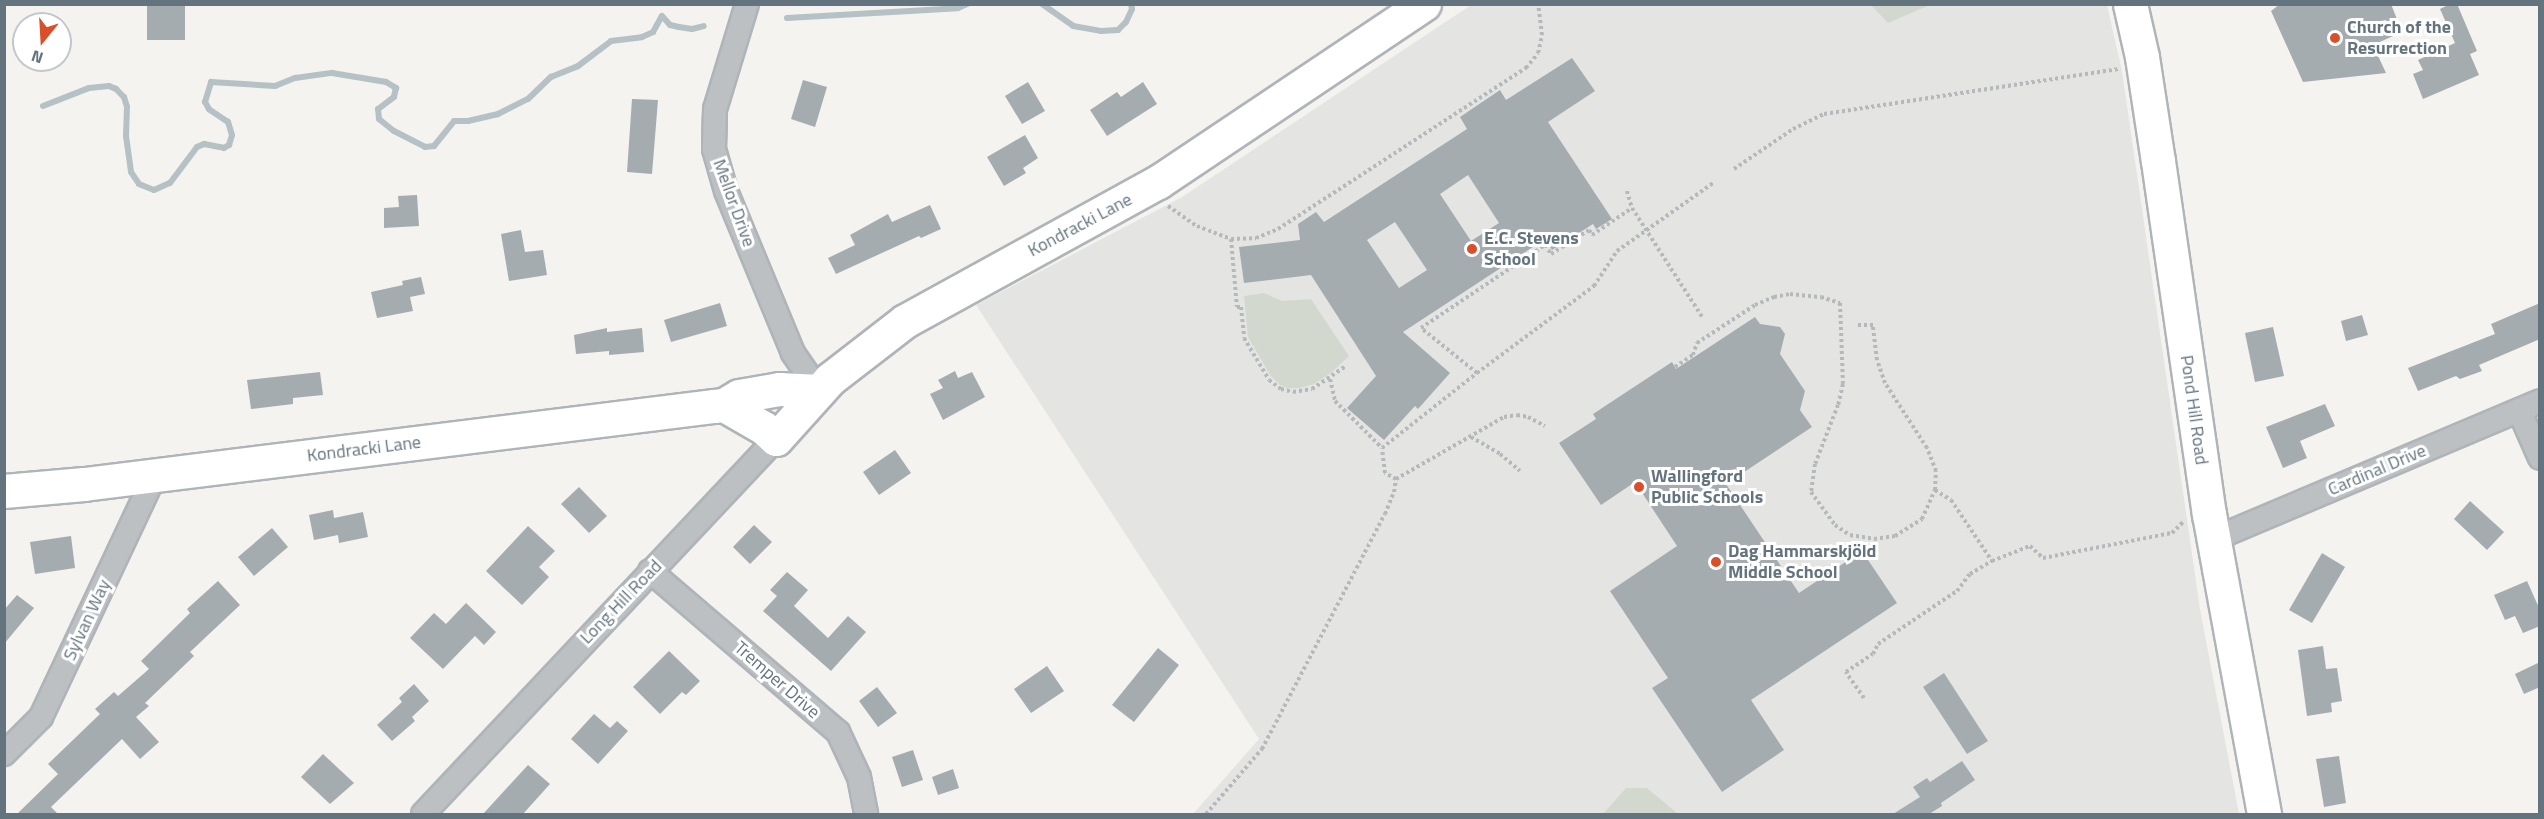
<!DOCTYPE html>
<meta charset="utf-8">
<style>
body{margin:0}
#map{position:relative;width:2544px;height:819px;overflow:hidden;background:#f4f3ef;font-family:"Titillium Web",sans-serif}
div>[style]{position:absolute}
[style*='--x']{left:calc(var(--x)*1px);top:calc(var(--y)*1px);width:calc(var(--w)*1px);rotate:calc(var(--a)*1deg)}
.built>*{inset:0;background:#e4e5e3}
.green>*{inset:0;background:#d3d8cf}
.stream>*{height:6px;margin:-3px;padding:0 3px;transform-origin:3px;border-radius:3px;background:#b5c1c5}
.building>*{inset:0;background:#a4acb0}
.path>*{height:4px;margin-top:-2px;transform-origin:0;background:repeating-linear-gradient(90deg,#b6b9bb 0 3px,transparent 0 6px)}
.roads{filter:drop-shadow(2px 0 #afb4b8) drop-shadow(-2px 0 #afb4b8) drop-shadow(0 2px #afb4b8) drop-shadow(0 -2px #afb4b8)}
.minor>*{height:22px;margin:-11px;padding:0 11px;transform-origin:11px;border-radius:11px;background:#bcc0c3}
.secondary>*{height:33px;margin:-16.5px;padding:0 16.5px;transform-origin:16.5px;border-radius:16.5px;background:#fff}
.dots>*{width:16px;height:16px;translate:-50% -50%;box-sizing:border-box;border:3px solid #fff;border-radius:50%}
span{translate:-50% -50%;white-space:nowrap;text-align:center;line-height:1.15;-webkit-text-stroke:6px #fff;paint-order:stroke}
.poi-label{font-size:18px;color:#64747f;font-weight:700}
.left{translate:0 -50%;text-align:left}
.street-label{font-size:18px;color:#64747f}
.frame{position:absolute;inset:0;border:6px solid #64747f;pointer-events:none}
.north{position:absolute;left:12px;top:12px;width:60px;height:60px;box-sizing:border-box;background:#fff;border:2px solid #c1c7cc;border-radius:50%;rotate:198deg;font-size:16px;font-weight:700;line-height:24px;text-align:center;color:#64747f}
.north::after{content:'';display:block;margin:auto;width:21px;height:27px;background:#da4e29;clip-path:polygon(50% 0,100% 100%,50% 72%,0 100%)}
</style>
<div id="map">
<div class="built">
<i style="clip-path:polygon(1471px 5px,2107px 5px,2122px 71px,2200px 609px,2239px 814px,1193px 814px,1259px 739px,976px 305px,1182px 197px)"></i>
</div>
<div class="green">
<i style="clip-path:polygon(1871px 5px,1930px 5px,1888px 23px)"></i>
<i style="clip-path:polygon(1264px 293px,1282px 301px,1311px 299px,1349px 356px,1332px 372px,1314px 384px,1299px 388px,1287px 388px,1280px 385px,1270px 375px,1248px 337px,1244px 296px)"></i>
<i style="clip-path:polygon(1626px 788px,1647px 788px,1678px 814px,1603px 814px)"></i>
</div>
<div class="stream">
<i style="--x:1042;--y:4;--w:38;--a:35"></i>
<i style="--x:1073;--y:26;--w:28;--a:10"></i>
<i style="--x:1101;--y:31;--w:17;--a:-3"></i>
<i style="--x:1118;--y:30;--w:11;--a:-45"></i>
<i style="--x:1126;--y:22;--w:14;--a:-65"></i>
<i style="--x:1132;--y:9;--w:5;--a:-101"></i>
<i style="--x:787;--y:18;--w:171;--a:-3.3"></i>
<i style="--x:958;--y:8;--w:10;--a:-24"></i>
<i style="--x:43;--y:106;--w:49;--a:-21.4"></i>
<i style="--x:89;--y:88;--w:20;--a:-6"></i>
<i style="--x:109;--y:86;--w:8;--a:23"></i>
<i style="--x:116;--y:89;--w:11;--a:45"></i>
<i style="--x:124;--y:97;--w:10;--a:73"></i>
<i style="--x:127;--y:107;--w:29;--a:92"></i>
<i style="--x:126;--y:136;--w:36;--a:82"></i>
<i style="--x:131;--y:172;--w:14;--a:56"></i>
<i style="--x:139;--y:184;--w:16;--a:22"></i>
<i style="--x:154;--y:190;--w:17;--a:-24"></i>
<i style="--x:170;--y:183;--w:45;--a:-53.1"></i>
<i style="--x:197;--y:147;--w:8;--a:-23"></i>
<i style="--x:204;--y:144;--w:20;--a:11"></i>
<i style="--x:224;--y:148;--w:6;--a:-31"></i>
<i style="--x:229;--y:145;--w:10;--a:-73"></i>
<i style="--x:232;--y:135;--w:14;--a:-107"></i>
<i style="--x:228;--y:122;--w:23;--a:-146"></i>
<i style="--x:209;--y:109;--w:8;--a:-120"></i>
<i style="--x:205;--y:102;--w:21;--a:-73"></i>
<i style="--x:211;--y:82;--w:64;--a:3.6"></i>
<i style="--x:275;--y:86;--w:22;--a:-22"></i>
<i style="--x:295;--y:78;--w:37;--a:-8"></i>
<i style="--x:332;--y:73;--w:55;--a:9.5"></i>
<i style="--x:386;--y:82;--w:12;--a:31"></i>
<i style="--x:396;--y:88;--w:9;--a:103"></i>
<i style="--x:394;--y:97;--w:20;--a:143"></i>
<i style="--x:378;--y:109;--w:10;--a:84"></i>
<i style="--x:379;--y:119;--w:19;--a:39"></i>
<i style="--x:394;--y:131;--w:35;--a:27"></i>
<i style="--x:425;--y:147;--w:9;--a:-6"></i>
<i style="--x:434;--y:146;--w:32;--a:-51"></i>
<i style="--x:454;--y:121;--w:14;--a:0"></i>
<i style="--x:468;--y:121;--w:31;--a:-13"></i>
<i style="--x:498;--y:114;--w:34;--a:-27"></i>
<i style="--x:528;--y:99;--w:32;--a:-44"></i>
<i style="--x:551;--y:77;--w:29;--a:-22"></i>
<i style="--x:578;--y:66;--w:41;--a:-37.1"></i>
<i style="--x:611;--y:41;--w:31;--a:-7"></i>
<i style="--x:642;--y:37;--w:12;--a:-24"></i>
<i style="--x:653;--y:32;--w:18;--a:-61"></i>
<i style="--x:662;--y:16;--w:12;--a:48"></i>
<i style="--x:670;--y:25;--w:9;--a:13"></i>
<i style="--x:679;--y:27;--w:13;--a:9"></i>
<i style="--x:692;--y:29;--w:12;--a:-14"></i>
</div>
<div class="building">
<i style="clip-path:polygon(147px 4px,185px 4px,185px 40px,147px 40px)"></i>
<i style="clip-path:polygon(2280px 4px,2391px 4px,2402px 32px,2373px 45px,2386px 73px,2303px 82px,2271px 11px)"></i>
<i style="clip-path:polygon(2450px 4px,2457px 4px,2477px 51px,2470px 54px,2479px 75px,2423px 99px,2413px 74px,2423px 70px,2418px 60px,2455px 43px,2440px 9px)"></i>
<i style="clip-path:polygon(evenodd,1572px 58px,1595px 91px,1548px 122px,1612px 219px,1596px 229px,1593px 224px,1552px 250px,1545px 239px,1403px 332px,1450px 373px,1418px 409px,1415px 406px,1384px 440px,1347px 408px,1376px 376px,1311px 275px,1244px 283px,1239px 247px,1300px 240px,1298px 224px,1316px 212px,1324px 222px,1467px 129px,1460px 117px,1500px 90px,1506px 100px,1572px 58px,1468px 175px,1499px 223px,1471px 241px,1440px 194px,1468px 175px,1572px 58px,1395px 222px,1427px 270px,1399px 288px,1367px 240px,1395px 222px)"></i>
<i style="clip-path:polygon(803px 80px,827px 87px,815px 127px,791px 119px)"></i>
<i style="clip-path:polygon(1028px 82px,1045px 111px,1022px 124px,1005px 96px)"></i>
<i style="clip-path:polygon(1143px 82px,1157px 104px,1107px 136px,1090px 110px,1117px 92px,1121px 97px)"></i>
<i style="clip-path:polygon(632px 99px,658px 100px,652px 174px,627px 172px)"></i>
<i style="clip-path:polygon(1025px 135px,1038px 158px,1023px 168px,1026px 173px,1004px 186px,987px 157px)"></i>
<i style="clip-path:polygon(417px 195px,419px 226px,384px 228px,384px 208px,399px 207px,398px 196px)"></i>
<i style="clip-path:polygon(930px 205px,941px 229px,921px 238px,919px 236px,836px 274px,828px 258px,855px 245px,850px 235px,888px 214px,892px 222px)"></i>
<i style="clip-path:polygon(521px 230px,525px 252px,543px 250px,547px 275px,509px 281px,501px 234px)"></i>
<i style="clip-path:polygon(421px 277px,425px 294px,410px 297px,413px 311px,377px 318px,371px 292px,403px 285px,402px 281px)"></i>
<i style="clip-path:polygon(720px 303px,727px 326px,671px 342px,664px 320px)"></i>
<i style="clip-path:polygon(2540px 303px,2540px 339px,2479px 365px,2482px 371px,2460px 379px,2456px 376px,2418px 391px,2408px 368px,2495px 334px,2491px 324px)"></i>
<i style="clip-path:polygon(2362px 315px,2368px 335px,2346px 341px,2341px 321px)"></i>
<i style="clip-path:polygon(1755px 317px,1760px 324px,1780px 327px,1785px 334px,1780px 354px,1805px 391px,1800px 410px,1812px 427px,1726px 484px,1799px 593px,1862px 551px,1897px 603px,1751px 700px,1784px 750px,1722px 792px,1652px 688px,1668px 678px,1610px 591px,1677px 546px,1635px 482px,1601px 505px,1559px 443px,1596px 419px,1593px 414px,1672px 362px,1676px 369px)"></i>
<i style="clip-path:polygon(2273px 327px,2284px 376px,2255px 382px,2245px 333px)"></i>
<i style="clip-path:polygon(607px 328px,607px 332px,642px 328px,644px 352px,609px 355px,609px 351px,576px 354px,574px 335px)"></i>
<i style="clip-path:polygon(955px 371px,958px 378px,972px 372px,985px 397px,943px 420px,930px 394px,943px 388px,938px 380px)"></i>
<i style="clip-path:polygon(320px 372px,323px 395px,293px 398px,293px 404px,251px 409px,247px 380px)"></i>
<i style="clip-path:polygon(2325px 404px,2335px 426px,2300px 441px,2307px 458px,2283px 468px,2266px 427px)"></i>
<i style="clip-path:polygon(895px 450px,911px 473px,879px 495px,863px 472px)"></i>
<i style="clip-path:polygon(579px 487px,607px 516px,589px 533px,561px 504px)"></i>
<i style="clip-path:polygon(2470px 501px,2504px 532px,2487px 550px,2454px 519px)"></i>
<i style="clip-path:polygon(333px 510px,334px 518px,363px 512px,368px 537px,339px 543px,338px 535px,314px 540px,309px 515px)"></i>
<i style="clip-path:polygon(754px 525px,772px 542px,750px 564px,733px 547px)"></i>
<i style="clip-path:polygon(528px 526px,555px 551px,539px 567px,549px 577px,522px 605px,486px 571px)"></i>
<i style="clip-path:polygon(272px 528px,288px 547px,254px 576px,238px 557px)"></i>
<i style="clip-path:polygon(71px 536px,75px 568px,35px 574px,30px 542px)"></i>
<i style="clip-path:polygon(2322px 553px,2345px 567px,2312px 623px,2289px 610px)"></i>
<i style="clip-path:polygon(787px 572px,808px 590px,794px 606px,828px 638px,848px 616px,866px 632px,831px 671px,763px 611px,777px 596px,770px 590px)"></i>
<i style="clip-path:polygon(218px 581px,240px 605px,190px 652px,194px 656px,145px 703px,149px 706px,136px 717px,159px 742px,140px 759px,122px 739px,51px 807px,58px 814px,17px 814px,58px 774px,48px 764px,100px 714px,95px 709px,114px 692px,118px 696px,149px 669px,141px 661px,190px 613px,187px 609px)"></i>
<i style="clip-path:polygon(2527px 581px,2540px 610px,2540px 626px,2523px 633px,2515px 616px,2505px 620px,2494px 595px)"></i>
<i style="clip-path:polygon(17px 595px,34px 608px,4px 644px,4px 610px)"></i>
<i style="clip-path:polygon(466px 603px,496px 632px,484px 645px,475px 636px,443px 669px,410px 638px,434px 613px,446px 624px)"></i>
<i style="clip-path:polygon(2323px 646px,2326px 669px,2337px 668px,2342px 701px,2331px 703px,2332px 712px,2307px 716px,2298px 650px)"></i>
<i style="clip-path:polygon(1158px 648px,1179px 665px,1134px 722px,1112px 705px)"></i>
<i style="clip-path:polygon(669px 651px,700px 681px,686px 695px,682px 692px,660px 714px,633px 687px)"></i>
<i style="clip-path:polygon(2540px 662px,2540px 687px,2524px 694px,2515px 674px)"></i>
<i style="clip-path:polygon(1047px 666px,1064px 691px,1031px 713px,1014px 689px)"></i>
<i style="clip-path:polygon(1944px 673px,1988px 741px,1967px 754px,1923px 687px)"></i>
<i style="clip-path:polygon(414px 684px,429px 701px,412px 717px,415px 721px,392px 741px,377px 725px,402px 702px,399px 698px)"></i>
<i style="clip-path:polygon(877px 687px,897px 713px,878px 727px,859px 701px)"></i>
<i style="clip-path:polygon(594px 714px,610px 728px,617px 721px,628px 731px,598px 764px,571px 739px)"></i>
<i style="clip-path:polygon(913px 750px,923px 780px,902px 787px,892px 757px)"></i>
<i style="clip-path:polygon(323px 754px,354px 783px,330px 804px,301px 777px)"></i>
<i style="clip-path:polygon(2339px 756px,2346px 803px,2324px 807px,2316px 759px)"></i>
<i style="clip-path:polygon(1962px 761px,1975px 780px,1941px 803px,1942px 806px,1929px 814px,1893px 814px,1920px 797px,1913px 787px,1927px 778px,1930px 782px)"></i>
<i style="clip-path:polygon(528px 765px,550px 784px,523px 814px,483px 814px)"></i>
<i style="clip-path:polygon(953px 769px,959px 788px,938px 795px,932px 777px)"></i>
</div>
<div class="path">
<i style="--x:1734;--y:169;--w:71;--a:-34.1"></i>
<i style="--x:1793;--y:129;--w:34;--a:-26"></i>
<i style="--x:1824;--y:114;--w:298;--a:-8.7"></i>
<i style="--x:1627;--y:191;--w:18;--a:74"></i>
<i style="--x:1632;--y:208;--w:131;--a:57.2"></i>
<i style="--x:1168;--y:206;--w:35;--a:35"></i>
<i style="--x:1197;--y:226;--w:36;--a:21"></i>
<i style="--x:1231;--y:239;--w:25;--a:-2"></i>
<i style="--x:1256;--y:238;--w:24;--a:-22"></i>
<i style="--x:1278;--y:229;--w:296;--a:-33"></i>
<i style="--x:1526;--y:68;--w:19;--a:-51"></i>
<i style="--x:1538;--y:53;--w:18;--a:-77"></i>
<i style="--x:1542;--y:35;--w:31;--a:-97"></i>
<i style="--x:1231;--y:239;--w:68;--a:85"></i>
<i style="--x:1237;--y:307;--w:4;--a:0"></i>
<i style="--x:1241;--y:307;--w:31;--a:84"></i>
<i style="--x:1244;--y:338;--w:49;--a:59.2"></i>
<i style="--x:1269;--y:380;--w:15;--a:37"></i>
<i style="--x:1281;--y:389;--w:12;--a:14"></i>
<i style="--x:1293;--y:392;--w:19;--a:-9"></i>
<i style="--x:1312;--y:389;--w:41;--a:-34.1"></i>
<i style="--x:1675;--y:367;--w:22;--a:-34"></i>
<i style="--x:1693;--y:355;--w:13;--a:-72"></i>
<i style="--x:1697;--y:343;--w:69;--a:-33.2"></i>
<i style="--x:1755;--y:305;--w:21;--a:-23"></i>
<i style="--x:1774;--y:297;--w:16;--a:-11"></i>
<i style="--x:1790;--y:294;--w:31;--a:6"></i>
<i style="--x:1821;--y:297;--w:20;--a:18"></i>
<i style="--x:1840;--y:303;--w:81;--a:87.9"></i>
<i style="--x:1843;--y:384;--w:22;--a:103"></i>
<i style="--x:1838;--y:405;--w:63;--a:111.3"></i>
<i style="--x:1815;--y:464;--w:28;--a:98"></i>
<i style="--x:1811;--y:492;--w:41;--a:54"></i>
<i style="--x:1835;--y:525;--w:18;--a:34"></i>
<i style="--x:1850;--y:535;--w:24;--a:9"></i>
<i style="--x:1874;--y:539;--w:21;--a:-8"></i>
<i style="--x:1895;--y:536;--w:32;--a:-32"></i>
<i style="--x:1922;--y:519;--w:32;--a:-66"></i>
<i style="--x:1935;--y:490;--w:19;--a:-87"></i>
<i style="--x:1936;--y:471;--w:25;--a:-111"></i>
<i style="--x:1927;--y:448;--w:77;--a:-122.9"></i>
<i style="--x:1885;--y:383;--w:24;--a:-109"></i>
<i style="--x:1877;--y:360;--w:35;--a:-97"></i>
<i style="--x:1873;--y:325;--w:15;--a:180"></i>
<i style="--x:1477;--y:373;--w:72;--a:-141.2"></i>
<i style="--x:1421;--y:328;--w:149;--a:-33.8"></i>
<i style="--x:1545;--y:245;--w:11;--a:56"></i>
<i style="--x:1551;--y:254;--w:45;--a:-32.3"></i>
<i style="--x:1589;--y:230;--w:6;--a:59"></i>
<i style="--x:1592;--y:235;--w:48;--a:-34"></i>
<i style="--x:1330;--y:379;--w:23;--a:77"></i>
<i style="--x:1335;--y:401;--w:66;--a:45"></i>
<i style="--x:1471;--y:437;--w:34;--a:30"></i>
<i style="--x:1500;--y:454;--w:26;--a:40"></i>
<i style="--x:1396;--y:479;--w:13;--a:-151"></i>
<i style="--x:1385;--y:473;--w:25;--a:-97"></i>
<i style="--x:1382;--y:448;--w:121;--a:-38.3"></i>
<i style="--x:1477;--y:373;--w:146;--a:-36.6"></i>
<i style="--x:1594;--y:286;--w:42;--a:-56.7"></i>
<i style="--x:1617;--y:251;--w:118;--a:-35.3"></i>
<i style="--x:1935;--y:490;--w:19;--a:32"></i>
<i style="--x:1951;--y:500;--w:73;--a:56.1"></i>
<i style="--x:1992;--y:561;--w:41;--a:-21.5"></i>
<i style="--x:2030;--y:546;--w:18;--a:43"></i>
<i style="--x:2043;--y:558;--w:120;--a:-11"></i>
<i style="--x:2161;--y:535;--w:11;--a:-10"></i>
<i style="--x:2172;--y:533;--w:17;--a:-45"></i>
<i style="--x:1864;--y:698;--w:32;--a:-125"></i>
<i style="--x:1846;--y:672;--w:32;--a:-34"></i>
<i style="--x:1873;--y:654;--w:11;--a:-63"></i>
<i style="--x:1878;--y:644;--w:95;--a:-33.9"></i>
<i style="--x:1957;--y:591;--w:21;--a:-53"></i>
<i style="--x:1970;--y:574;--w:26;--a:-31"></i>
<i style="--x:1206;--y:814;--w:86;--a:-49.3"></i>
<i style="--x:1262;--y:749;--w:265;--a:-62.4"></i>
<i style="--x:1385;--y:514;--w:24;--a:-68"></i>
<i style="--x:1394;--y:492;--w:13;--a:-81"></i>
<i style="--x:1396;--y:479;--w:125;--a:-29.9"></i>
<i style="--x:1504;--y:417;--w:13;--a:-9"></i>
<i style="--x:1517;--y:415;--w:11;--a:10"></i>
<i style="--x:1528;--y:417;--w:19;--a:28"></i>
</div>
<div class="roads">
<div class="minor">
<i style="--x:747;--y:4;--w:110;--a:106.9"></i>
<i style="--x:715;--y:109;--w:40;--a:91.4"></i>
<i style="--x:714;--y:149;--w:44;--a:74.1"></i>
<i style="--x:726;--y:191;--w:175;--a:67.5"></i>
<i style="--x:793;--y:353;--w:46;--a:55.6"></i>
<i style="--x:2519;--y:410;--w:52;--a:66.4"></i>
<i style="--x:2214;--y:539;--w:354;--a:-22.9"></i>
<i style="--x:650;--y:571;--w:248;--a:40.6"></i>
<i style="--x:838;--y:732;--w:50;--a:65"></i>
<i style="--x:859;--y:777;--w:38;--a:79"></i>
<i style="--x:4;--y:754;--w:52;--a:-45"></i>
<i style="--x:41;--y:717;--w:268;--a:-64.8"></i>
<i style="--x:423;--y:814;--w:515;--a:-46.73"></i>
</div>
<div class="secondary">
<i style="--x:2130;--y:4;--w:54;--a:77.2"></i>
<i style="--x:2142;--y:57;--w:105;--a:81.3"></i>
<i style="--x:2158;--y:161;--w:357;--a:81.8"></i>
<i style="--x:2209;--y:514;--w:305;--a:79.6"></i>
<i style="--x:724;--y:405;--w:46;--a:29.9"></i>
<i style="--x:764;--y:428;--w:16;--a:43"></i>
<i style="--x:776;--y:439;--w:81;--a:-48"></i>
<i style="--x:830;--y:379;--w:95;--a:-37.7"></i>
<i style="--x:905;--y:321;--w:289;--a:-28.8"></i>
<i style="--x:1158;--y:182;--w:320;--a:-33.8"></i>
<i style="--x:4;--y:491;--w:80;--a:-5"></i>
<i style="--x:84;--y:484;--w:635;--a:-7.06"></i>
<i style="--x:714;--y:406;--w:10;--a:-6"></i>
<i style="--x:724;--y:405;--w:17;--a:-31"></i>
<i style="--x:739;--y:396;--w:41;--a:-9.9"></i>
<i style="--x:779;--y:389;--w:40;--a:2.9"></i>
</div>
</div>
<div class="dots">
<i style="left:2335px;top:38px;background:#da4e29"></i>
<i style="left:1472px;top:249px;background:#da4e29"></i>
<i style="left:1639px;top:487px;background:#da4e29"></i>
<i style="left:1716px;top:562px;background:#da4e29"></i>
</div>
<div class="poi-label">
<span class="left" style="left:2347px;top:38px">Church of the<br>Resurrection</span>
<span class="left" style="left:1484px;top:249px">E.C. Stevens<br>School</span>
<span class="left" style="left:1651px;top:487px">Wallingford<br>Public Schools</span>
<span class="left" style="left:1728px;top:562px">Dag Hammarskjöld<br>Middle School</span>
</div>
<div class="street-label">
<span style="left:734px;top:203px;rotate:70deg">Mellor Drive</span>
<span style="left:1080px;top:225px;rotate:-28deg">Kondracki Lane</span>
<span style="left:2194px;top:410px;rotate:82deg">Pond Hill Road</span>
<span style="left:364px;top:449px;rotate:-7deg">Kondracki Lane</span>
<span style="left:2377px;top:470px;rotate:-23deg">Cardinal Drive</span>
<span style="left:621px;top:602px;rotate:-46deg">Long Hill Road</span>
<span style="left:87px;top:620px;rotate:-65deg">Sylvan Way</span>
<span style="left:777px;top:680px;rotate:41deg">Tremper Drive</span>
</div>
<div class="frame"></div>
<div class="north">N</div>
</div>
